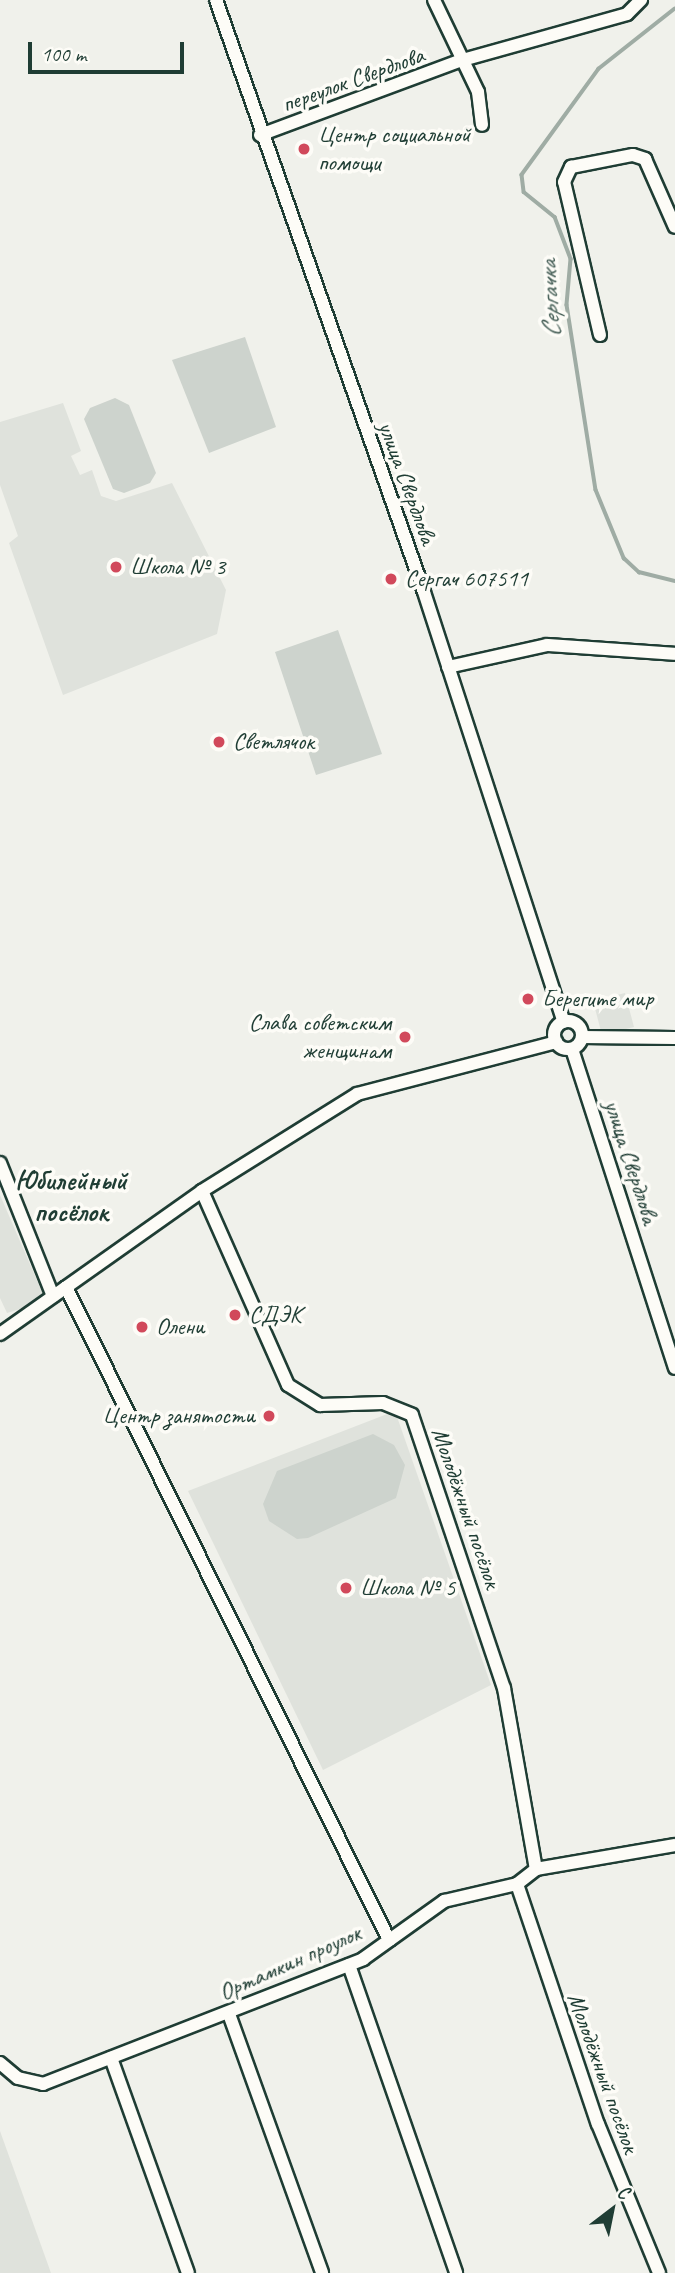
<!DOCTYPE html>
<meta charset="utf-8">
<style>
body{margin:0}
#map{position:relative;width:675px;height:2273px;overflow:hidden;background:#f0f1eb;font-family:Caveat,sans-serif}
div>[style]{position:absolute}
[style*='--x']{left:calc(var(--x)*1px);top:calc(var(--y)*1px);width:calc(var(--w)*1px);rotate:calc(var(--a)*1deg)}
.built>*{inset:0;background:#dfe2dc}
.green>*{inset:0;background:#cdd3cd}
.stream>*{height:3.5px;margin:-1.75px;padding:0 1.75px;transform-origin:1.75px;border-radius:1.75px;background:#9faca4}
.roads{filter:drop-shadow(2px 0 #1f3d34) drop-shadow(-2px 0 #1f3d34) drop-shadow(0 2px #1f3d34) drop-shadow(0 -2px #1f3d34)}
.minor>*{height:12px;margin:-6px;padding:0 6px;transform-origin:6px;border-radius:6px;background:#fdfcf7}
.minor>.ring{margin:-6px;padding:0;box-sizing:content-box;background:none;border:12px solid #fdfcf7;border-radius:50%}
.dots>*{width:19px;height:19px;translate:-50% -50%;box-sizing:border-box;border:4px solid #fdfcf7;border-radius:50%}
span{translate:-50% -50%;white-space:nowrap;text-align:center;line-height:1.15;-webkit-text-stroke:7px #fdfcf7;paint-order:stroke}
.street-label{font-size:24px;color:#1f3d34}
.poi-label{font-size:24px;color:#1f3d34}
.left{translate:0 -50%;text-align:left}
.right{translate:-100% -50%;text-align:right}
.water-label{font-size:26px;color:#455e56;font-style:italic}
.quarter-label{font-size:28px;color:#1f3d34;font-weight:700}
.north{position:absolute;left:577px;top:2175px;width:70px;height:70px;-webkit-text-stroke:5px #fdfcf7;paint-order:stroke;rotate:32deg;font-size:19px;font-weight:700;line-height:28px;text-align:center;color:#1f3d34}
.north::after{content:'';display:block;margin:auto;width:24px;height:32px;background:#1f3d34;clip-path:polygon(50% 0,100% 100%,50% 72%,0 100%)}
.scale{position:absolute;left:28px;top:42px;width:156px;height:32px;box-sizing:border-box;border:4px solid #1f3d34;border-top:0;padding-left:9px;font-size:21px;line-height:24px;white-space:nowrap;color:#1f3d34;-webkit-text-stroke:5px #fdfcf7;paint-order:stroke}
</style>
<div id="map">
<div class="built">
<i style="clip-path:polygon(63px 403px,81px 451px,71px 456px,80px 475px,92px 470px,101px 496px,116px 501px,172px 483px,226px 590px,217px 634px,63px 695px,9px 543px,18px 536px,0 485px,0 422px)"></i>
<i style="clip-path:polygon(625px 993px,634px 1027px,602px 1035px,593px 1001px)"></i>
<i style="clip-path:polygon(0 1195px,46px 1301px,7px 1313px,0 1298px)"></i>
<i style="clip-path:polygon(395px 1411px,491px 1685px,323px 1770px,188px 1491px)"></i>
<i style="clip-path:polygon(0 2131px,51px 2273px,0 2273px)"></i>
</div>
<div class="green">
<i style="clip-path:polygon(245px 337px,276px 427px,209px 453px,172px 360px)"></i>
<i style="clip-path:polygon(115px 398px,129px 405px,156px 473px,150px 483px,124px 493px,113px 489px,84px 419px,90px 408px)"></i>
<i style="clip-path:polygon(338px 630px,382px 754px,316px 775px,275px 652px)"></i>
<i style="clip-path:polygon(373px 1434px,394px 1445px,405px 1465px,396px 1498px,308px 1538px,297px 1539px,269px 1521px,263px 1504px,277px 1471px)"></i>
</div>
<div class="stream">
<i style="--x:675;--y:9;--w:97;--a:141.7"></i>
<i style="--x:599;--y:69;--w:131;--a:126"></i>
<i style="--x:522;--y:175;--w:17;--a:83"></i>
<i style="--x:524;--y:192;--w:40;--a:39"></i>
<i style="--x:555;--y:217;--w:45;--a:69.1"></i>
<i style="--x:571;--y:259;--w:46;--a:95"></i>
<i style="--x:567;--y:305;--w:187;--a:81.1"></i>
<i style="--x:596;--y:490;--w:74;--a:67.6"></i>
<i style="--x:624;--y:558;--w:21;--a:43"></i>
<i style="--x:639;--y:572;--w:37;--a:14"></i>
</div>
<div class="roads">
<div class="minor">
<i style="--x:216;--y:0;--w:627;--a:70.64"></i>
<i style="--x:424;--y:592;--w:452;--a:72"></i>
<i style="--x:434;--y:0;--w:102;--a:64.4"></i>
<i style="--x:478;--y:92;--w:33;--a:83"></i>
<i style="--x:260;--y:135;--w:212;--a:-20.4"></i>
<i style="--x:459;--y:61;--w:174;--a:-15.6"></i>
<i style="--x:627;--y:14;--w:20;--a:-45"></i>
<i style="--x:600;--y:335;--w:157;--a:-103.2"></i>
<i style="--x:564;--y:182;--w:17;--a:-65"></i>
<i style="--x:571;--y:167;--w:63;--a:-11"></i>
<i style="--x:633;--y:155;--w:13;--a:18"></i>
<i style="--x:645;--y:159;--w:74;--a:66.2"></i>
<i style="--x:448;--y:667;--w:101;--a:-12.5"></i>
<i style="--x:547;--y:645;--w:128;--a:4"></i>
<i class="ring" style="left:554px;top:1021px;width:16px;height:16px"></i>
<i style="--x:582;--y:1037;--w:93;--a:0.6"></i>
<i style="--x:572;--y:1049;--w:335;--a:72.1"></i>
<i style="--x:0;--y:1163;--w:143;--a:68.3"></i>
<i style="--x:202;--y:1191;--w:212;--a:66.1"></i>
<i style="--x:288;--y:1385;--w:38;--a:32"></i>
<i style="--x:320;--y:1405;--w:63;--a:-1.8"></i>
<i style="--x:383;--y:1403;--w:31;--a:22"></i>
<i style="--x:412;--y:1415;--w:288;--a:71.4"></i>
<i style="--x:504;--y:1688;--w:184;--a:80"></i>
<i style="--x:66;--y:1287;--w:729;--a:63.68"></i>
<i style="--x:0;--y:1334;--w:247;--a:-35.3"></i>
<i style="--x:202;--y:1191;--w:183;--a:-32"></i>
<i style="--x:357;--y:1094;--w:206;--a:-14.6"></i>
<i style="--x:517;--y:1884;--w:253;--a:71.4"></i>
<i style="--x:598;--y:2124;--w:161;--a:67.7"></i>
<i style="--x:349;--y:1965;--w:326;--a:70.8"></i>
<i style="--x:229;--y:2014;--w:275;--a:70.2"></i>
<i style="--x:111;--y:2058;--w:228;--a:70.3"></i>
<i style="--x:0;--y:2063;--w:23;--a:40"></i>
<i style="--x:18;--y:2078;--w:26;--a:13"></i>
<i style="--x:43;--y:2084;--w:344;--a:-21.3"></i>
<i style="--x:363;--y:1959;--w:100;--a:-35.6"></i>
<i style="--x:444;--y:1901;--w:75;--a:-13.1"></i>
<i style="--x:517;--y:1884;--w:24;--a:-38"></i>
<i style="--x:536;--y:1869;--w:141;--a:-9.8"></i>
</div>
</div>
<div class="dots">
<i style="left:304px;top:149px;background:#d1495b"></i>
<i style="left:116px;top:567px;background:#d1495b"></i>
<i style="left:391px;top:579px;background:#d1495b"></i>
<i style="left:219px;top:742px;background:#d1495b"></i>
<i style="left:528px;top:999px;background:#d1495b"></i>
<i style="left:405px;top:1037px;background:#d1495b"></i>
<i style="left:235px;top:1315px;background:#d1495b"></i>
<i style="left:142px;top:1327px;background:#d1495b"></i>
<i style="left:269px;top:1416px;background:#d1495b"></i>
<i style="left:346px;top:1588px;background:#d1495b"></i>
</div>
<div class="street-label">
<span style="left:353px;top:80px;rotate:-20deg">переулок Свердлова</span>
<span style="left:407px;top:483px;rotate:70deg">улица Свердлова</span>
<span style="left:631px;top:1162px;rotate:72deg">улица Свердлова</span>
<span style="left:466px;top:1508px;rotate:71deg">Молодёжный посёлок</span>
<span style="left:290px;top:1963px;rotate:-24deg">Ортамкин проулок</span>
<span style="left:603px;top:2073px;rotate:70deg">Молодёжный посёлок</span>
</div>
<div class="poi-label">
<span class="left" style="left:318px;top:149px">Центр социальной<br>помощи</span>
<span class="left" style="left:130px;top:567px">Школа № 3</span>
<span class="left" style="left:405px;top:579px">Сергач 607511</span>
<span class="left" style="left:233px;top:742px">Светлячок</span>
<span class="left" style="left:542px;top:999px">Берегите мир</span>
<span class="right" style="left:391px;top:1037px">Слава советским<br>женщинам</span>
<span class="left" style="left:249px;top:1315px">СДЭК</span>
<span class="left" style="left:156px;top:1327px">Олени</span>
<span class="right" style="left:255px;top:1416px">Центр занятости</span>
<span class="left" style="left:360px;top:1588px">Школа № 5</span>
</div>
<div class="water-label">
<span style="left:550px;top:299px;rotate:-93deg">Сергачка</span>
</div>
<div class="quarter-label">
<span style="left:71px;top:1196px">Юбилейный<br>посёлок</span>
</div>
<div class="north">С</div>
<div class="scale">100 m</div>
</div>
